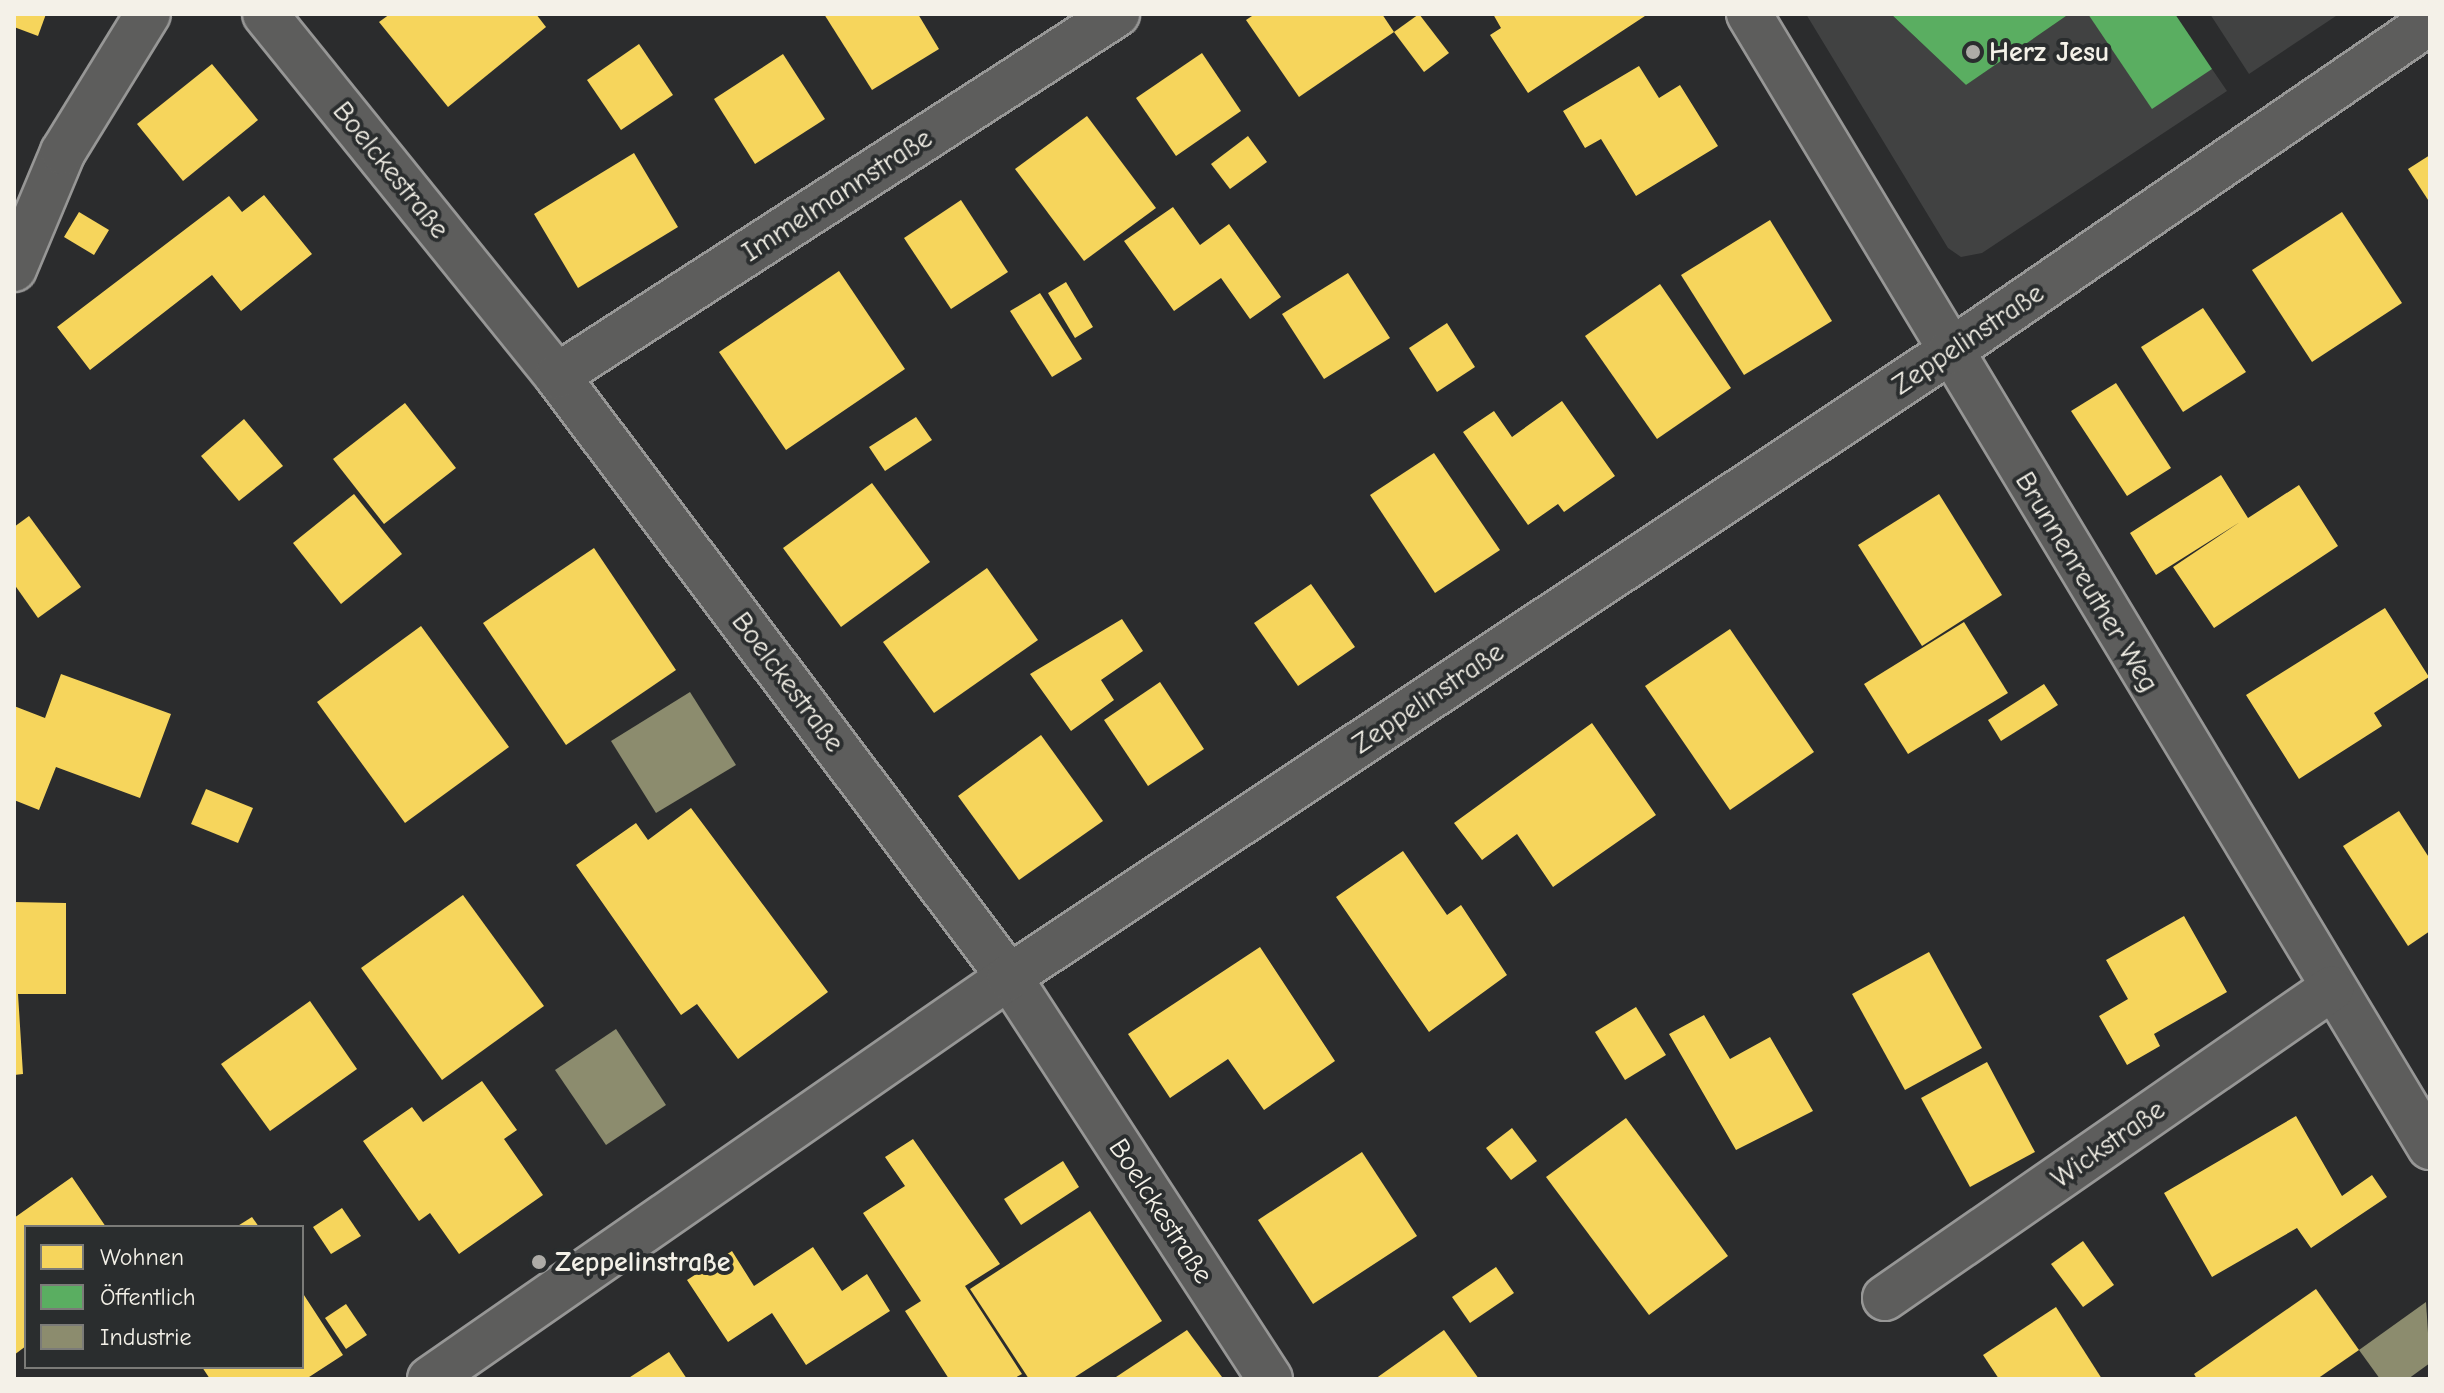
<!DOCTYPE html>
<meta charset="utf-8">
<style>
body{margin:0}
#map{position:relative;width:2444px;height:1393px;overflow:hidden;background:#2b2c2d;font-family:"Comic Neue",sans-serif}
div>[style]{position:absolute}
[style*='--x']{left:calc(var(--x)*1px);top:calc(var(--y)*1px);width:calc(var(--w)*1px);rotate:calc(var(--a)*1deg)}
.green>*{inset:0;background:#414242}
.homes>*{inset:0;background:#f6d55c}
.public>*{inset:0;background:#5aae61}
.industry>*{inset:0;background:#8c8c6e}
.roads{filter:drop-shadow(2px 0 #979796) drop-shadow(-2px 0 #979796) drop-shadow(0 2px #979796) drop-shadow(0 -2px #979796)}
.street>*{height:44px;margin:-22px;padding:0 22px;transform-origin:22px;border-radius:22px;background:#5d5d5c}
.dots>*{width:22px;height:22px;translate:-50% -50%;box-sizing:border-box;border:4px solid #2a2d2e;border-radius:50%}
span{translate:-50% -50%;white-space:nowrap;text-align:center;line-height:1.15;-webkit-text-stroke:8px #2a2d2e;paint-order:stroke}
.poi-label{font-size:28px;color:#f4f1e8;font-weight:700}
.left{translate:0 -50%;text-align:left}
.street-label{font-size:28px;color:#f4f1e8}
.frame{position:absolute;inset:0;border:16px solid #f4f1e8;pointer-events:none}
.legend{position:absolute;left:24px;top:1225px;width:280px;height:144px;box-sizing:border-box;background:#2a2d2e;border:2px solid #7b7b78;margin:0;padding:10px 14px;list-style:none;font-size:24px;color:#f4f1e8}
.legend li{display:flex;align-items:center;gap:16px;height:40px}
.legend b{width:40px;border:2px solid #7b7b78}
</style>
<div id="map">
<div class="green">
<i style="clip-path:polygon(1806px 14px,1891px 14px,1966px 85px,2069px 14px,2088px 14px,2212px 69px,2227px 91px,1982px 253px,1961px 257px,1948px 248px)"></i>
<i style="clip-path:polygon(2210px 14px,2339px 14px,2249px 74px)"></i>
</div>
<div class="homes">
<i style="clip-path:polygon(14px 14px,46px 14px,38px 36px,14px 27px)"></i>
<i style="clip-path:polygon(390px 14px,536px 14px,546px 27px,448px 107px,379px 22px)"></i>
<i style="clip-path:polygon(824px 14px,918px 14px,939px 49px,872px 90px)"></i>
<i style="clip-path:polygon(1255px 14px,1382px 14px,1394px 32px,1299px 97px,1246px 20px)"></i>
<i style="clip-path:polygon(1419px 14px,1449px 53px,1424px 72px,1394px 32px)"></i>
<i style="clip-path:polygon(1493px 14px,1648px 14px,1528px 93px,1490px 35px,1501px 28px)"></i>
<i style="clip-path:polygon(639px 44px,673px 95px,621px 130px,587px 80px)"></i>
<i style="clip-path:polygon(1202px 53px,1241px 111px,1176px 156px,1136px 98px)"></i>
<i style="clip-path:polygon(783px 54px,825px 119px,755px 164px,714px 99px)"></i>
<i style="clip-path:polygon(212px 64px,258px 120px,183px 181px,137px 124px)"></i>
<i style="clip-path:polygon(1639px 66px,1659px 98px,1680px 85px,1718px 146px,1636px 196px,1601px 139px,1585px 148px,1563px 111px)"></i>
<i style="clip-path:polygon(1087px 116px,1156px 208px,1084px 261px,1015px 169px)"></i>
<i style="clip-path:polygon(1248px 136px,1267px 162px,1230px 189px,1211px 164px)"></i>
<i style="clip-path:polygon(634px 153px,678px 227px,578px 288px,534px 214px)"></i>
<i style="clip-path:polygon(2430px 155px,2430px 203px,2408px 169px)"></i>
<i style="clip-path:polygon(264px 195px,312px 254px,241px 311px,212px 275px,90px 370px,57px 327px,229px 196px,242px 212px)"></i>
<i style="clip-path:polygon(961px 200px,1008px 272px,951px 309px,904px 238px)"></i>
<i style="clip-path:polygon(1173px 207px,1200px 245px,1229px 224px,1281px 297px,1250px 319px,1221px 278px,1174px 311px,1124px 241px)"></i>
<i style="clip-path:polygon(79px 212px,109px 230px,94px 255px,64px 237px)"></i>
<i style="clip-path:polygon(2342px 212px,2402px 303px,2312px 362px,2252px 270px)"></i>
<i style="clip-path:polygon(1770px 220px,1832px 321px,1744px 375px,1681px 275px)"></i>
<i style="clip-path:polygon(839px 271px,905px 369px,786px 450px,719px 352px)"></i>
<i style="clip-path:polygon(1348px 273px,1390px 338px,1324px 379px,1282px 314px)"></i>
<i style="clip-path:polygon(1066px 282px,1093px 327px,1075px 338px,1048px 293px)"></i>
<i style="clip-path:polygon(1660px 284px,1731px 388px,1657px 439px,1585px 336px)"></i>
<i style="clip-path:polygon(1040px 293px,1082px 359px,1052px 377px,1010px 311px)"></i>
<i style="clip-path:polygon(2203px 308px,2246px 372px,2183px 412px,2141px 347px)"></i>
<i style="clip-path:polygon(1447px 323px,1475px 367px,1437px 392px,1409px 348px)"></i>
<i style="clip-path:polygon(2116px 383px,2171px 468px,2127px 496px,2071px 411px)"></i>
<i style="clip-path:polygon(1562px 401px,1615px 476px,1564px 512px,1558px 504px,1528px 525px,1463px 432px,1494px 411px,1512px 437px)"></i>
<i style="clip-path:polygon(405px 403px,456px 468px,384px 524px,333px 459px)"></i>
<i style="clip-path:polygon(916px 417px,932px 440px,885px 471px,869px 447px)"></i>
<i style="clip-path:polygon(244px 419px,283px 466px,239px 501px,201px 456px)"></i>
<i style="clip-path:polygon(1434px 453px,1500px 550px,1435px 593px,1370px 495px)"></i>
<i style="clip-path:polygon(2221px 475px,2248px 518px,2299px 485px,2338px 546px,2214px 628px,2173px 567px,2240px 522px,2156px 575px,2130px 533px)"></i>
<i style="clip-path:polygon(872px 483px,930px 562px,841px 627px,783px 548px)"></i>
<i style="clip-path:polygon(354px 494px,402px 554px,341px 604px,293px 543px)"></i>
<i style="clip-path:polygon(1939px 494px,2002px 595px,1922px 646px,1858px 545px)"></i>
<i style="clip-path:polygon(29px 516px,81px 587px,38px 618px,14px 584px,14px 527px)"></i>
<i style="clip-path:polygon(594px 548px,676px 670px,566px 745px,483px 623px)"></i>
<i style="clip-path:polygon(987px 568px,1038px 640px,934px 713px,883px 642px)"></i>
<i style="clip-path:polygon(1311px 584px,1355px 647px,1298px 686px,1254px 623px)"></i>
<i style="clip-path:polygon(2385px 608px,2429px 677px,2374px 713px,2382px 726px,2299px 779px,2246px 695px)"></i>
<i style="clip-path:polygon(1122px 619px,1143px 651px,1101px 680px,1114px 700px,1071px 731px,1030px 674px)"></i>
<i style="clip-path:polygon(1964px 622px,2008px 693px,1908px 754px,1864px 684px)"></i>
<i style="clip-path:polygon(421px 626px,509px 747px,405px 823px,317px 702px)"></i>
<i style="clip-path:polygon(1730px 629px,1814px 752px,1730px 810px,1645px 686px)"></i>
<i style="clip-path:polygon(61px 674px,171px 714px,140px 798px,56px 767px,39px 810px,14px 800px,14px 706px,45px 718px)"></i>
<i style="clip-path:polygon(1160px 682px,1204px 749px,1148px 786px,1104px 720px)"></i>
<i style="clip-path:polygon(2044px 684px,2058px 705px,2001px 741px,1988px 720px)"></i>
<i style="clip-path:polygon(1592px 723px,1656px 815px,1553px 887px,1517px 834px,1482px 860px,1454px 823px)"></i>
<i style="clip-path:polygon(1041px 735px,1103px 821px,1019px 880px,958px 796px)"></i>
<i style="clip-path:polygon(206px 789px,253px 808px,238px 843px,191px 824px)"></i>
<i style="clip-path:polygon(691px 808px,828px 992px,738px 1059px,697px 1004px,681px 1015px,576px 865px,636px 823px,648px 840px)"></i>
<i style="clip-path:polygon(2399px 811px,2430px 859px,2430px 931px,2408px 946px,2343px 846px)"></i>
<i style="clip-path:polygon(1403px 851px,1447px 915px,1461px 905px,1507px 975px,1429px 1032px,1336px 897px)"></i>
<i style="clip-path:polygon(463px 895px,544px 1006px,442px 1080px,361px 968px)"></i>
<i style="clip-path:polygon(14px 902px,66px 903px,66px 994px,18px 994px,23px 1074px,14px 1075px)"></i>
<i style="clip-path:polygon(2184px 916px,2227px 992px,2154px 1034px,2160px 1046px,2127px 1065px,2099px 1016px,2128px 999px,2106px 960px)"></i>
<i style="clip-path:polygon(1260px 947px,1335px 1061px,1264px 1110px,1228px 1059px,1170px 1098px,1128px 1034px)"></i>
<i style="clip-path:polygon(1929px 952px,1982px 1048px,1905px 1090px,1852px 994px)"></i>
<i style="clip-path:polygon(310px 1001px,357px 1069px,270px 1131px,221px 1064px)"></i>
<i style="clip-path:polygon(1636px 1007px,1666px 1055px,1625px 1080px,1595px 1032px)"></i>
<i style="clip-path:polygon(1704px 1015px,1730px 1059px,1770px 1037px,1813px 1111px,1736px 1150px,1669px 1034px)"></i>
<i style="clip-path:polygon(1987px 1062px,2035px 1152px,1970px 1187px,1921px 1098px)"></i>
<i style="clip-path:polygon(482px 1081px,517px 1130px,504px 1139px,543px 1195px,459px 1254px,430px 1213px,419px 1221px,363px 1141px,412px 1107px,423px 1122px)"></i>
<i style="clip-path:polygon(2296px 1116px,2342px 1196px,2372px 1175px,2387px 1197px,2311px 1248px,2297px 1228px,2212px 1277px,2164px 1193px)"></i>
<i style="clip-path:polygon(1626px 1118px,1728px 1256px,1649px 1315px,1546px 1177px)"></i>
<i style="clip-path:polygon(1512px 1128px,1537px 1161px,1511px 1180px,1486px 1148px)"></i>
<i style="clip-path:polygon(913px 1139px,1000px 1264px,965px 1286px,1022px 1374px,1013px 1379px,949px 1379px,905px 1311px,921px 1301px,863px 1213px,905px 1186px,885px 1157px)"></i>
<i style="clip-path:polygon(1362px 1152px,1417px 1236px,1313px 1304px,1258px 1220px)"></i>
<i style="clip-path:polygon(1063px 1161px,1079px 1187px,1021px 1225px,1004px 1199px)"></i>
<i style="clip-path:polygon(72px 1177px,106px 1227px,26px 1227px,26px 1346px,14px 1355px,14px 1218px)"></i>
<i style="clip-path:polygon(342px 1208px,361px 1236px,331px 1254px,313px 1227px)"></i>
<i style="clip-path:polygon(1090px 1211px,1162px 1321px,1072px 1379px,1029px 1379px,970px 1289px)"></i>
<i style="clip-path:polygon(252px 1217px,259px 1227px,236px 1227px)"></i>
<i style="clip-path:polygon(2083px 1241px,2114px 1285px,2083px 1307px,2051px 1264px)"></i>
<i style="clip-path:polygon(813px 1247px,842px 1291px,867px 1274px,890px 1311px,806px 1365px,772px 1313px,728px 1342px,687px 1280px,732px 1251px,754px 1286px)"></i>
<i style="clip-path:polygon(1496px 1267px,1514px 1293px,1470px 1323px,1452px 1297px)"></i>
<i style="clip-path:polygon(2316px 1289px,2359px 1350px,2317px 1379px,2197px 1379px,2194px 1374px)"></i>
<i style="clip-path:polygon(302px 1292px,343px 1355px,306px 1379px,210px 1379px,202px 1367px,302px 1367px)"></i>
<i style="clip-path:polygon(346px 1304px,367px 1335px,346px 1349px,325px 1318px)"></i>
<i style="clip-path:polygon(2056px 1307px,2102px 1379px,1999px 1379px,1983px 1355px)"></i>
<i style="clip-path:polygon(1187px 1330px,1222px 1377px,1113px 1379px)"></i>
<i style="clip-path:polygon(1444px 1330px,1479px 1379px,1375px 1379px)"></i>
<i style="clip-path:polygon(669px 1352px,687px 1379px,627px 1379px)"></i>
</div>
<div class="public">
<i style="clip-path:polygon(1891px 14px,2069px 14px,1966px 85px)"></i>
<i style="clip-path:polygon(2088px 14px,2175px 14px,2212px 69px,2152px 109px)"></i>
</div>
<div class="industry">
<i style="clip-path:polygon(690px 692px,736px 765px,656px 813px,611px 741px)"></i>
<i style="clip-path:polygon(616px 1029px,666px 1105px,606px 1145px,555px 1070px)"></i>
<i style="clip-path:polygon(2426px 1302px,2430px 1363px,2408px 1379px,2380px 1379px,2359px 1350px)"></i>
</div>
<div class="roads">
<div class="street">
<i style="--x:265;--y:14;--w:465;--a:51.1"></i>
<i style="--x:557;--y:376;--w:752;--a:53.05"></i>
<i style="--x:1009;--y:977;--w:479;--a:57"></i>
<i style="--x:1749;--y:14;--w:1322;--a:58.99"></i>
<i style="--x:14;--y:269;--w:127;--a:-67.3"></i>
<i style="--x:63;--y:152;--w:162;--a:-58.4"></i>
<i style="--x:557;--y:376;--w:667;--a:-32.88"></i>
<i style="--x:1885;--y:1298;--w:543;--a:-34.72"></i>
<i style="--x:430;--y:1379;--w:705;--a:-34.77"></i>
<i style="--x:1009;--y:977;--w:1129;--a:-33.62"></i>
<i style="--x:1949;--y:352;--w:583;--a:-34.45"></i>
</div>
</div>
<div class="dots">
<i style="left:1973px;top:52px;background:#aeaca7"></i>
<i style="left:539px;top:1262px;background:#aeaca7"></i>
</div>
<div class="poi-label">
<span class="left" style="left:1989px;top:52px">Herz Jesu</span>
<span class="left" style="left:555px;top:1262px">Zeppelinstraße</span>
</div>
<div class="street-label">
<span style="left:391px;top:170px;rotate:51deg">Boelckestraße</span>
<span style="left:837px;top:195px;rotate:-33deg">Immelmannstraße</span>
<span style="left:1968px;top:339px;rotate:-34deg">Zeppelinstraße</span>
<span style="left:2087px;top:582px;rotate:59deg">Brunnenreuther Weg</span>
<span style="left:788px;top:682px;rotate:53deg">Boelckestraße</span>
<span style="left:1428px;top:698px;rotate:-34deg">Zeppelinstraße</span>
<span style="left:2108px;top:1144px;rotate:-35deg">Wickstraße</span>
<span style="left:1161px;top:1211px;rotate:57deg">Boelckestraße</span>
</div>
<div class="frame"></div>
<ul class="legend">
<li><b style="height:22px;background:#f6d55c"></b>Wohnen</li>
<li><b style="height:22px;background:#5aae61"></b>Öffentlich</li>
<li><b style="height:22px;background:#8c8c6e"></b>Industrie</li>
</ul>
</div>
